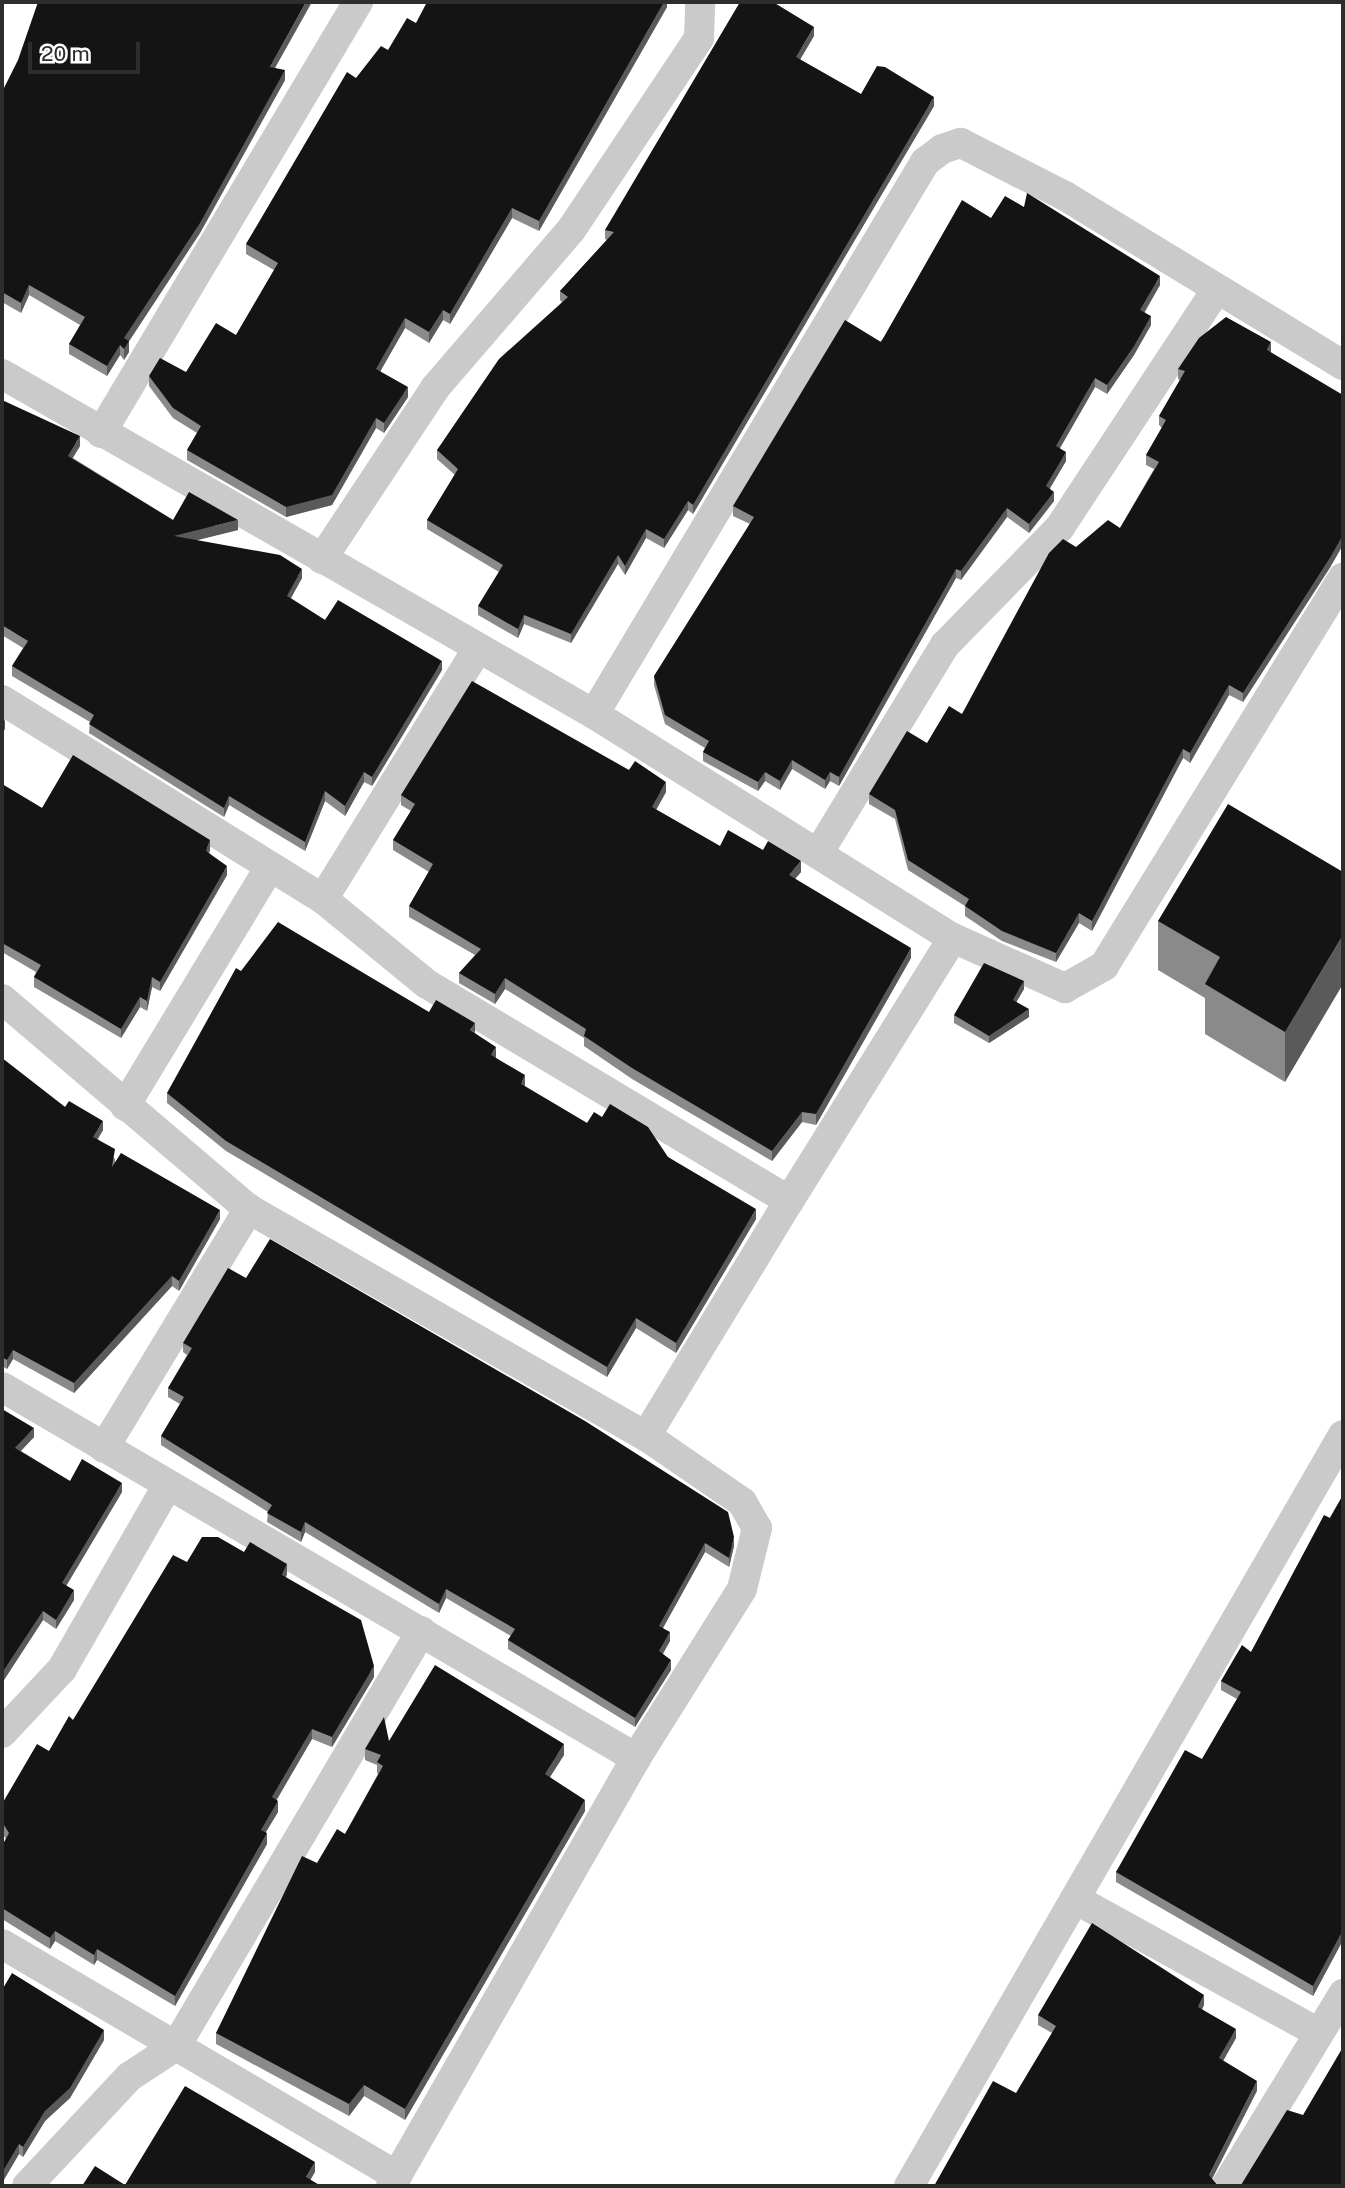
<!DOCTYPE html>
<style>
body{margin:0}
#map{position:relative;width:1345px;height:2188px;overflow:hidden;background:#fff;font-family:"Public Sans",sans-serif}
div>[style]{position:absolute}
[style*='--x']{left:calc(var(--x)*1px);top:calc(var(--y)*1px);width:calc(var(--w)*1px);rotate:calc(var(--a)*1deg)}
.minor>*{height:30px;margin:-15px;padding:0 15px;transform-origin:15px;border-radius:15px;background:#cacaca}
.wall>*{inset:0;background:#8a8a8a}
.shaded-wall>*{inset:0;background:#5a5a5a}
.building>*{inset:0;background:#141414}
span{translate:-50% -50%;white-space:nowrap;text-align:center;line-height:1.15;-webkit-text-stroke:7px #fff;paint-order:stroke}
.frame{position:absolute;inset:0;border:4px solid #2d2d2d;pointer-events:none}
.scale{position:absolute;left:28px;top:42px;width:112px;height:32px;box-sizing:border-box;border:4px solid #2d2d2d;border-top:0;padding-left:9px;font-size:21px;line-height:24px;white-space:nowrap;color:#2d2d2d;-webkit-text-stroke:5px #fff;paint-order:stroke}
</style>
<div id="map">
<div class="minor">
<i style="--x:2;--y:374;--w:683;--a:29.87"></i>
<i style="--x:594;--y:714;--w:423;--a:32"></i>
<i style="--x:953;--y:938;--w:123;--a:24.1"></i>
<i style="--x:1065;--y:988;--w:45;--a:-29.4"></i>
<i style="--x:1104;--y:966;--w:456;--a:-58.4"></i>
<i style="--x:101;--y:433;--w:502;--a:-59.19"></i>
<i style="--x:322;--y:559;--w:205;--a:-56.5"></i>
<i style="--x:435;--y:388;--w:208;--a:-49.3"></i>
<i style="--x:571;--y:230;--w:231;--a:-56.3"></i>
<i style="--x:699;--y:38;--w:36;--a:-88"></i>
<i style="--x:2;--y:700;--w:378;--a:31.8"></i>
<i style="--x:323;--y:899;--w:134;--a:39.3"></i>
<i style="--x:427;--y:984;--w:422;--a:30.9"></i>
<i style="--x:789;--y:1201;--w:310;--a:-58.1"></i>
<i style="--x:594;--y:714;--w:644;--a:-59.05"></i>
<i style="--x:925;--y:162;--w:21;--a:-37"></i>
<i style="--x:942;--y:149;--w:20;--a:-18"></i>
<i style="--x:961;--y:143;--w:117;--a:27"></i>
<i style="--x:1065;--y:196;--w:325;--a:31.3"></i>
<i style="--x:819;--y:852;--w:242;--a:-58.7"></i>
<i style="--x:945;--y:645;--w:165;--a:-45.7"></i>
<i style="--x:1060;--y:527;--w:282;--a:-56.6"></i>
<i style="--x:323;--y:899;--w:295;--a:-58.3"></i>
<i style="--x:2;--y:999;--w:324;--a:40.4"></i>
<i style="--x:249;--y:1209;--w:457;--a:29.8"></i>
<i style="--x:125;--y:1106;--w:280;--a:-58.8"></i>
<i style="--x:2;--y:1387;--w:735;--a:30.34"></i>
<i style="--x:104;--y:1448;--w:280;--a:-58.8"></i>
<i style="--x:2;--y:1733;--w:88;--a:-46.8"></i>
<i style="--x:62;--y:1669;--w:212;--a:-60.1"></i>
<i style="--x:1075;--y:1899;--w:276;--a:28.8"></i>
<i style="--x:2;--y:1944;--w:202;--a:30.4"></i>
<i style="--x:176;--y:2046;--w:56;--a:146.6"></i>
<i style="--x:129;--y:2077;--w:149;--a:133.1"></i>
<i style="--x:397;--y:2176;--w:256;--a:-149.5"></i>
<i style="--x:176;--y:2046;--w:482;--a:-59.4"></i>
<i style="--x:391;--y:2186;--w:493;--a:-60.2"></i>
<i style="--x:636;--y:1758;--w:199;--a:-57.9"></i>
<i style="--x:742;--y:1589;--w:63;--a:-76.2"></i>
<i style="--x:757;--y:1528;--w:30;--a:-120"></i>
<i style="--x:742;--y:1502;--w:116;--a:-145.5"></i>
<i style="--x:646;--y:1436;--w:275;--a:-58.7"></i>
<i style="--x:909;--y:2186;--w:867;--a:-59.98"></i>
<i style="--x:1226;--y:2186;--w:225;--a:-58.6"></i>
</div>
<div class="wall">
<i style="clip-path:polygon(667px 2px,667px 7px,539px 231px,512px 218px,450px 324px,443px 320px,429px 343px,405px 328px,380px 371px,408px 397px,384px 433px,376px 428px,332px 505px,286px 517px,187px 460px,187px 450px,197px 433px,173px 418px,149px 386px,149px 376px,186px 372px,236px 335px,274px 270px,246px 254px,246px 244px,356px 78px,388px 50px,416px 23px)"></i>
<i style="clip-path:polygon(814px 36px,800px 60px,861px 94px,934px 106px,693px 514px,688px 510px,664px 548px,646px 538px,625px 575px,618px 564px,571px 643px,524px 624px,518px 638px,478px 615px,478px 606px,499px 572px,427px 529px,427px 520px,455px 475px,437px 459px,437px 450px,562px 302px,560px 300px,560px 291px,607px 240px,605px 239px,605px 230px)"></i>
<i style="clip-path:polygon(275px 68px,285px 80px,200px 233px,129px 341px,129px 352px,124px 360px,120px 355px,107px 376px,69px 354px,69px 344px,80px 325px,29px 295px,21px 313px,2px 302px,2px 92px)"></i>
<i style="clip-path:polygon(991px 218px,1160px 285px,1145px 312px,1151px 325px,1134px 355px,1107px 394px,1095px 387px,1060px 448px,1066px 461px,1050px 488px,1054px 501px,1029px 533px,1007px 517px,961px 580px,956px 578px,839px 786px,830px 781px,825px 789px,792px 769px,780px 790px,765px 781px,758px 791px,703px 761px,703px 752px,705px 748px,665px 724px,654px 685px,654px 676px,750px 524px,733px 516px,733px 506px)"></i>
<i style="clip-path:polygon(1271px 352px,1331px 566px,1243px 702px,1229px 695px,1190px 763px,1183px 758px,1092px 931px,1079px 923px,1056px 962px,1002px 941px,965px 916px,965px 906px,908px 870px,895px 819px,869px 804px,869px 794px,962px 714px,1076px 547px,1120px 528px,1154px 469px,1146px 465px,1146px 455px,1162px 428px,1159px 425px,1159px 416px,1180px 380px,1178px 379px,1178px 369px)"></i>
<i style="clip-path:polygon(2px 400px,80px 446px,73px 458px,173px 520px,238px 530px,196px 540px,302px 578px,291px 598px,325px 620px,442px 670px,372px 786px,364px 782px,345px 816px,325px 801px,305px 851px,229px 805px,224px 817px,89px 733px,90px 722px,12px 676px,12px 666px,23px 648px,2px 635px)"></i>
<i style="clip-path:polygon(2px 784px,42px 808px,210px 850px,209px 853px,227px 875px,160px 991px,152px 987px,147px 1011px,140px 1007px,121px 1038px,34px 987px,34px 977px,36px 972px,2px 952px)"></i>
<i style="clip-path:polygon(666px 792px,656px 810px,720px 846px,801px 872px,795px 879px,911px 958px,816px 1125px,802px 1122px,772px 1161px,632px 1079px,584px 1046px,584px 1038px,505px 989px,495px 1004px,459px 983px,459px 973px,475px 955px,409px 917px,409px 906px,429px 872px,393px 850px,393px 840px,411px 811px,401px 805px,401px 795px)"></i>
<i style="clip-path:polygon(1343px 872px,1285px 1082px,1205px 1034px,1205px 998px,1158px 970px,1158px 921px)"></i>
<i style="clip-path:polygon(241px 971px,429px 1012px,475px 1033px,496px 1057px,496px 1058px,525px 1085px,525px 1086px,587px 1123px,668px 1157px,756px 1219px,676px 1353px,636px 1328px,607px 1377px,226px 1151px,167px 1103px,167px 1093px)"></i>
<i style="clip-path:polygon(1024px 989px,1016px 1002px,1029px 1017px,989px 1043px,954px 1023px,954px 1015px)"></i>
<i style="clip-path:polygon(2px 1058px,65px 1107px,103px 1130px,98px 1139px,115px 1159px,115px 1162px,220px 1219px,179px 1291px,172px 1286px,74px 1393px,13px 1359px,7px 1369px,2px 1366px)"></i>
<i style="clip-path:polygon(183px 1343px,734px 1546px,729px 1567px,705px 1552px,663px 1628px,670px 1641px,663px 1654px,671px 1670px,635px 1727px,508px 1649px,508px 1640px,511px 1636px,446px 1598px,439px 1613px,305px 1532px,301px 1542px,267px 1522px,268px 1512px,161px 1445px,161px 1436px,180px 1404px,168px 1397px,168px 1388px,187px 1355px,183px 1352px)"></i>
<i style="clip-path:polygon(2px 1409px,34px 1437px,21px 1451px,70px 1481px,122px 1492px,66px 1586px,74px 1600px,56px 1629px,43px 1620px,2px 1683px)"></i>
<i style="clip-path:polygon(1343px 1495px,1343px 1940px,1313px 1996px,1116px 1882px,1116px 1872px,1202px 1759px,1237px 1699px,1221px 1690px,1221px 1681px,1251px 1652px)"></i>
<i style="clip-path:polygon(244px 1552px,287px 1574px,286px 1577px,374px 1677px,332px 1747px,312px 1739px,276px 1800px,278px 1812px,266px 1832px,267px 1844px,175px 2006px,97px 1960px,94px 1965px,55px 1941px,50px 1949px,2px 1919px,2px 1846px,6px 1839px,2px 1833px,2px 1804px,49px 1751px,73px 1720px,187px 1562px)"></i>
<i style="clip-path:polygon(389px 1741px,564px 1755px,550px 1777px,585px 1811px,405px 2120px,364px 2096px,349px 2116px,216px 2044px,216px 2033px,345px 1834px,378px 1774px,377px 1773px,377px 1765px,365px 1760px,365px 1749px)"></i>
<i style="clip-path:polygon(2px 1990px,104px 2040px,70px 2098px,45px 2121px,23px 2157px,19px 2154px,2px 2183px)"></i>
<i style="clip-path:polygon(1204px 2005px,1202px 2009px,1236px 2038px,1223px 2061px,1257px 2091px,1052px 2033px,1038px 2025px,1038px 2015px)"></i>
</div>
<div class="shaded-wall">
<i style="clip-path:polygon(306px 2px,312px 2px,270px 77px,270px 67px)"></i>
<i style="clip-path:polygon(664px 2px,667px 2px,667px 7px,539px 231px,539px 221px)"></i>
<i style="clip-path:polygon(814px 27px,814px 36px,796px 66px,796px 57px)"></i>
<i style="clip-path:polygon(285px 70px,285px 80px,200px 233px,124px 349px,124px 338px)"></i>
<i style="clip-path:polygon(934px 97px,934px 106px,693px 514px,693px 505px)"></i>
<i style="clip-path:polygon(512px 208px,512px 218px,450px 324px,450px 314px)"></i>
<i style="clip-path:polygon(1160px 276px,1160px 285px,1140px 319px,1140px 310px)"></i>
<i style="clip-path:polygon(29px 285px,29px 295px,21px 313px,21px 303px)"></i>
<i style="clip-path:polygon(443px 310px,443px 320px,429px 343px,429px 332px)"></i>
<i style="clip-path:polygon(1151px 316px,1151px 325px,1134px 355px,1107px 394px,1107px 385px)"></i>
<i style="clip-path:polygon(405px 318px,405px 328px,376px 379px,376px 369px)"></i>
<i style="clip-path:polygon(129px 341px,129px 352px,124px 360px,124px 349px)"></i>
<i style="clip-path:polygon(1271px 342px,1271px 352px,1267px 360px,1267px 350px)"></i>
<i style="clip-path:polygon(120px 345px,120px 355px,107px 376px,107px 366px)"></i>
<i style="clip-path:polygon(1095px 378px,1095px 387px,1056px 455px,1056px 446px)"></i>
<i style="clip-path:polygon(408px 387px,408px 397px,384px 433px,384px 423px)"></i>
<i style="clip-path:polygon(376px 418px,376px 428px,332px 505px,286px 517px,286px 507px)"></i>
<i style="clip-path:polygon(80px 436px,80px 446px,68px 465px,68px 456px)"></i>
<i style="clip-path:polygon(1066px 452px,1066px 461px,1046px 495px,1046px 486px)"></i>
<i style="clip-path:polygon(1054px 492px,1054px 501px,1029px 533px,1029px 524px)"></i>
<i style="clip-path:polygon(688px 501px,688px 510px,664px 548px,664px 539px)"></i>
<i style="clip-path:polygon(1007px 508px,1007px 517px,961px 580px,961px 571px)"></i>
<i style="clip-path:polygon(238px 520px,238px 530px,174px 546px,174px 536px)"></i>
<i style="clip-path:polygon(646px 529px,646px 538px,625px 575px,625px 566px)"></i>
<i style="clip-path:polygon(1343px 535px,1343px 545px,1331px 566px,1243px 702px,1243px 693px)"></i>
<i style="clip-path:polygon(618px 555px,618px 564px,571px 643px,571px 634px)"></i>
<i style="clip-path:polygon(302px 569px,302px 578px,287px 605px,287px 596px)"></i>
<i style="clip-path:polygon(956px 569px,956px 578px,839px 786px,839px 777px)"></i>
<i style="clip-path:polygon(524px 615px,524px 624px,518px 638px,518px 629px)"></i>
<i style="clip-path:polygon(442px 661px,442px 670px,372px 786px,372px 777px)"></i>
<i style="clip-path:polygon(1229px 685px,1229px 695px,1190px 763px,1190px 753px)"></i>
<i style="clip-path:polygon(5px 719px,5px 729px,2px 734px,2px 725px)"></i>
<i style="clip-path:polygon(1183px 749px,1183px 758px,1092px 931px,1092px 921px)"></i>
<i style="clip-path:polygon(792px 760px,792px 769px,780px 790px,780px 781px)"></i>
<i style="clip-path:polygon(364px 772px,364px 782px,345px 816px,345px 806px)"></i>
<i style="clip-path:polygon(765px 772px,765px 781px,758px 791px,758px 782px)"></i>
<i style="clip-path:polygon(830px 772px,830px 781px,825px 789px,825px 780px)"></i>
<i style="clip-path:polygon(666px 782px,666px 792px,652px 817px,652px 807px)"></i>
<i style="clip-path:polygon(325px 791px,325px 801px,305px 851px,305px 842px)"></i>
<i style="clip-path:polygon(229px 796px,229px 805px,224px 817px,224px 808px)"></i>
<i style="clip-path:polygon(210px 840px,210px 850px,206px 860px,206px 851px)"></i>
<i style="clip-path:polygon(801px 861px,801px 872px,789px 886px,789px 875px)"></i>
<i style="clip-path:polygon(227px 866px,227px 875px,160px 991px,160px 982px)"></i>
<i style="clip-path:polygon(1079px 913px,1079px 923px,1056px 962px,1056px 953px)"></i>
<i style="clip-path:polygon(1343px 935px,1343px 984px,1285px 1082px,1285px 1032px)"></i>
<i style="clip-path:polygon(911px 948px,911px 958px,816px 1125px,816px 1114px)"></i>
<i style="clip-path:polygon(152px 977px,152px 987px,147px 1011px,147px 1001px)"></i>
<i style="clip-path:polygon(505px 978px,505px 989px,495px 1004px,495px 994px)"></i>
<i style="clip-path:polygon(1024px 981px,1024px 989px,1013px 1008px,1013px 1000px)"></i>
<i style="clip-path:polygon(140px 997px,140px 1007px,121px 1038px,121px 1029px)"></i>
<i style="clip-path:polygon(1029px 1009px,1029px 1017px,989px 1043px,989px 1036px)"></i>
<i style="clip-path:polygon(475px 1023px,475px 1033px,470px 1030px)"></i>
<i style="clip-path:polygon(496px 1047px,496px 1057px,491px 1065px,491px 1055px)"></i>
<i style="clip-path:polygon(525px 1075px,525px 1085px,521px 1094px,521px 1084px)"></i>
<i style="clip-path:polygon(802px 1112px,802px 1122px,772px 1161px,772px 1151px)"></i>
<i style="clip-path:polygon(103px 1121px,103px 1130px,93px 1146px,93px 1137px)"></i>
<i style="clip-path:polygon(756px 1209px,756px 1219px,676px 1353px,676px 1343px)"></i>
<i style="clip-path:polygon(220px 1210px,220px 1219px,179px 1291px,179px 1281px)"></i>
<i style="clip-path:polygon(172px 1276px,172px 1286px,74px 1393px,74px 1383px)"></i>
<i style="clip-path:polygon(636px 1318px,636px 1328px,607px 1377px,607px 1367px)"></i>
<i style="clip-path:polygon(13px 1350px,13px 1359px,7px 1369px,7px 1360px)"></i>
<i style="clip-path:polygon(34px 1428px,34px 1437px,15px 1457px,15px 1448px)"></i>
<i style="clip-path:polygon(122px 1483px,122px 1492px,62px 1593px,62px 1583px)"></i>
<i style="clip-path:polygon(305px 1522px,305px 1532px,301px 1542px,301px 1532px)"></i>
<i style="clip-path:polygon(734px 1537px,734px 1546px,729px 1567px,729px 1558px)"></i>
<i style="clip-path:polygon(705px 1543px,705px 1552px,659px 1635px,659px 1626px)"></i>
<i style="clip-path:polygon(287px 1564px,287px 1574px,282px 1585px,282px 1575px)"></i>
<i style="clip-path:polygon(446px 1589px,446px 1598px,439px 1613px,439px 1604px)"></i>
<i style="clip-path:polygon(74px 1590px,74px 1600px,56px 1629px,56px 1620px)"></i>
<i style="clip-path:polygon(43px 1611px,43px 1620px,2px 1683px,2px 1673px)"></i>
<i style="clip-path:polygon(670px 1632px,670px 1641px,659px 1660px,659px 1651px)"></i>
<i style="clip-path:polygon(671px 1660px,671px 1670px,635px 1727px,635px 1718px)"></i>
<i style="clip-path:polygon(374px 1666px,374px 1677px,332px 1747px,332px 1737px)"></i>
<i style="clip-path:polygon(312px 1729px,312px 1739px,272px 1808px,272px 1797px)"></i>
<i style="clip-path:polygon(564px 1744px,564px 1755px,545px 1785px,545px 1774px)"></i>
<i style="clip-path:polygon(585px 1800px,585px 1811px,405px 2120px,405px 2109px)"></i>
<i style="clip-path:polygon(278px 1801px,278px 1812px,261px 1840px,261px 1830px)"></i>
<i style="clip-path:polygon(267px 1833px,267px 1844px,175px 2006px,175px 1996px)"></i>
<i style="clip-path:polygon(1343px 1930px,1343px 1940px,1313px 1996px,1313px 1986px)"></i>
<i style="clip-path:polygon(55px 1931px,55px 1941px,50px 1949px,50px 1938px)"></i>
<i style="clip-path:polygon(97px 1949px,97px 1960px,94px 1965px,94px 1955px)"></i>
<i style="clip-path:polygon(1204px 1995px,1204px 2005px,1198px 2017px,1198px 2007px)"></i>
<i style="clip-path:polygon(1236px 2029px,1236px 2038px,1219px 2068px,1219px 2058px)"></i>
<i style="clip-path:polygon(104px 2030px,104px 2040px,70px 2098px,45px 2121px,23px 2157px,23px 2147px,45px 2111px)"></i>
<i style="clip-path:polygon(1257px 2081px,1257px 2091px,1209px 2185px,1209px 2175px)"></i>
<i style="clip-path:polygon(364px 2085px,364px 2096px,349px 2116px,349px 2104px)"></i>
<i style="clip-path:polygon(19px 2144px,19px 2154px,2px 2183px,2px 2173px)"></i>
<i style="clip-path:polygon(315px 2162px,315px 2172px,307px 2186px,306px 2177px)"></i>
</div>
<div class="building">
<i style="clip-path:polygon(38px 2px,306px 2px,270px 67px,285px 70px,200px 223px,124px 338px,129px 341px,124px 349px,120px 345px,107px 366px,69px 344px,85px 317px,29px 285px,21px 303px,2px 292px,2px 92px,18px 60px)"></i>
<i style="clip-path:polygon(427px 2px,664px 2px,539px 221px,512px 208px,450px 314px,443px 310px,429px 332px,405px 318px,376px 369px,408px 387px,384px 423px,376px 418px,332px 495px,286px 507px,187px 450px,201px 426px,173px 408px,149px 376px,160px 358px,186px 372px,216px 323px,236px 335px,278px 263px,246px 244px,347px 72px,356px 78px,381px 46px,388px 50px,407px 18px,416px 23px)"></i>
<i style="clip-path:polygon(740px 2px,773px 2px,814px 27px,796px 57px,861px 94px,877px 66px,885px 67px,934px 97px,693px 505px,688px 501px,664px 539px,646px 529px,625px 566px,618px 555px,571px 634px,524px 615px,518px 629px,478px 606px,503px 565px,427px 520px,458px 469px,437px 450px,499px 359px,568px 297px,560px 291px,614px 232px,605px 230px)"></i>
<i style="clip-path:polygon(1027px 193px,1160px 276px,1140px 310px,1151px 316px,1134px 346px,1107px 385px,1095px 378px,1056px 446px,1066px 452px,1046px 486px,1054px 492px,1029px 524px,1007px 508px,961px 571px,956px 569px,839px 777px,830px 772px,825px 780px,792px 760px,780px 781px,765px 772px,758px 782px,703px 752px,709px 741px,665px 715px,654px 676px,754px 517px,733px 506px,845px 320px,881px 342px,962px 200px,991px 218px,1005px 196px,1024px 207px)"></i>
<i style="clip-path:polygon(1226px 317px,1271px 342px,1267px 350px,1343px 395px,1343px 535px,1331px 556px,1243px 693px,1229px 685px,1190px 753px,1183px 749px,1092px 921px,1079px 913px,1056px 953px,1002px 931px,965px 906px,969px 899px,908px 860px,895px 810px,869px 794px,907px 731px,927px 743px,949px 706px,962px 714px,1049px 553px,1063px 539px,1076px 547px,1108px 520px,1120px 528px,1159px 462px,1146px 455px,1166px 420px,1159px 416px,1185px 371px,1178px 369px,1199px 338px)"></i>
<i style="clip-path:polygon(2px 400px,80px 436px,68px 456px,173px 520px,189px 492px,238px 520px,174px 536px,280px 555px,302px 569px,287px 596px,325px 620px,338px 600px,442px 661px,372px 777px,364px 772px,345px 806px,325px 791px,305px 842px,229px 796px,224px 808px,89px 724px,94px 715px,12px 666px,28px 641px,2px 625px)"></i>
<i style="clip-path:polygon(472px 681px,629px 770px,635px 761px,666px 782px,652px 807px,720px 846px,728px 830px,763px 850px,768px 841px,801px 861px,789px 875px,911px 948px,816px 1114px,802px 1112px,772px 1151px,632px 1068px,584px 1036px,586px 1029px,505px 978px,495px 994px,459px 973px,481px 949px,409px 906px,433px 864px,393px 840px,415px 804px,401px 795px)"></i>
<i style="clip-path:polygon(73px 755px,210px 840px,206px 851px,227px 866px,160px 982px,152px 977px,147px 1001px,140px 997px,121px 1029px,34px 977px,41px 965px,2px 943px,2px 784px,42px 808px)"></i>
<i style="clip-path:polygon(1228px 804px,1343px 872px,1343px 935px,1285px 1032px,1205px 984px,1220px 957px,1158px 921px)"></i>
<i style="clip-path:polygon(278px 922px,429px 1012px,436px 1000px,475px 1023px,470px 1030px,496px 1047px,491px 1055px,525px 1075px,521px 1084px,587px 1123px,594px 1112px,602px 1117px,610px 1104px,648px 1127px,668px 1157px,756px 1209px,676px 1343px,636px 1318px,607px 1367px,226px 1141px,167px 1093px,236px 968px,241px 971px)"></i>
<i style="clip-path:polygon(984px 963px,1024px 981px,1013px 1000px,1029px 1009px,989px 1036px,954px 1015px)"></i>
<i style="clip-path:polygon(2px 1058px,65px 1107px,69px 1101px,103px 1121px,93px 1137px,115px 1149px,112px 1167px,121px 1153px,220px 1210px,179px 1281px,172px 1276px,74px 1383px,13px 1350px,7px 1360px,2px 1357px)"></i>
<i style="clip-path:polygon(270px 1239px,585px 1421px,728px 1512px,734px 1537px,729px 1558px,705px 1543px,659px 1626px,670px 1632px,659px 1651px,671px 1660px,635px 1718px,508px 1640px,515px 1629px,446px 1589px,439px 1604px,305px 1522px,301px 1532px,267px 1513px,272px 1505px,161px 1436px,184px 1397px,168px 1388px,192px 1348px,183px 1343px,228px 1268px,246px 1278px)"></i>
<i style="clip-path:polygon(2px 1409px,34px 1428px,15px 1448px,70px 1481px,82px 1459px,122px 1483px,62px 1583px,74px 1590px,56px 1620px,43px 1611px,2px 1673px)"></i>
<i style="clip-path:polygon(1343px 1495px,1343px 1930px,1313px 1986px,1116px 1872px,1185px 1750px,1202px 1759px,1241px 1692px,1221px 1681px,1242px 1645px,1251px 1652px,1324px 1515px,1330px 1518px)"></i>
<i style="clip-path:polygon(202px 1537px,218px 1537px,244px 1552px,250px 1542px,287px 1564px,282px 1575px,361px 1620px,374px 1666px,332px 1737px,312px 1729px,272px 1797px,278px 1801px,261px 1830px,267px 1833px,175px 1996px,97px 1949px,94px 1955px,55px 1931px,50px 1938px,2px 1908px,2px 1846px,9px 1833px,2px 1822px,2px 1804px,37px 1744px,49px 1751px,69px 1716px,73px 1720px,173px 1555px,187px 1562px)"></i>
<i style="clip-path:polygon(435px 1665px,564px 1744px,545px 1774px,585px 1800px,405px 2109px,364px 2085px,349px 2104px,216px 2033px,302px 1856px,317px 1863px,337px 1829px,345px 1834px,383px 1766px,377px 1762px,381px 1755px,365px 1749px,384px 1717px,389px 1741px)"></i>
<i style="clip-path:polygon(1092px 1923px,1204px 1995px,1198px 2007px,1236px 2029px,1219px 2058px,1257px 2081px,1209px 2175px,1218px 2186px,934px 2186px,993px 2081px,1016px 2093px,1056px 2026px,1038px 2015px)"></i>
<i style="clip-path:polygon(12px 1973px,104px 2030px,70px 2088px,45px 2111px,23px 2147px,19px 2144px,2px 2173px,2px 1990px)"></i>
<i style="clip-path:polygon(1343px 2047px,1343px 2186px,1239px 2186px,1241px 2185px,1287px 2110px,1303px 2115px)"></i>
<i style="clip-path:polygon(185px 2086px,315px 2162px,306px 2177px,321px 2186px,82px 2186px,95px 2166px,125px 2185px)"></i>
</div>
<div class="frame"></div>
<div class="scale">20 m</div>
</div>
